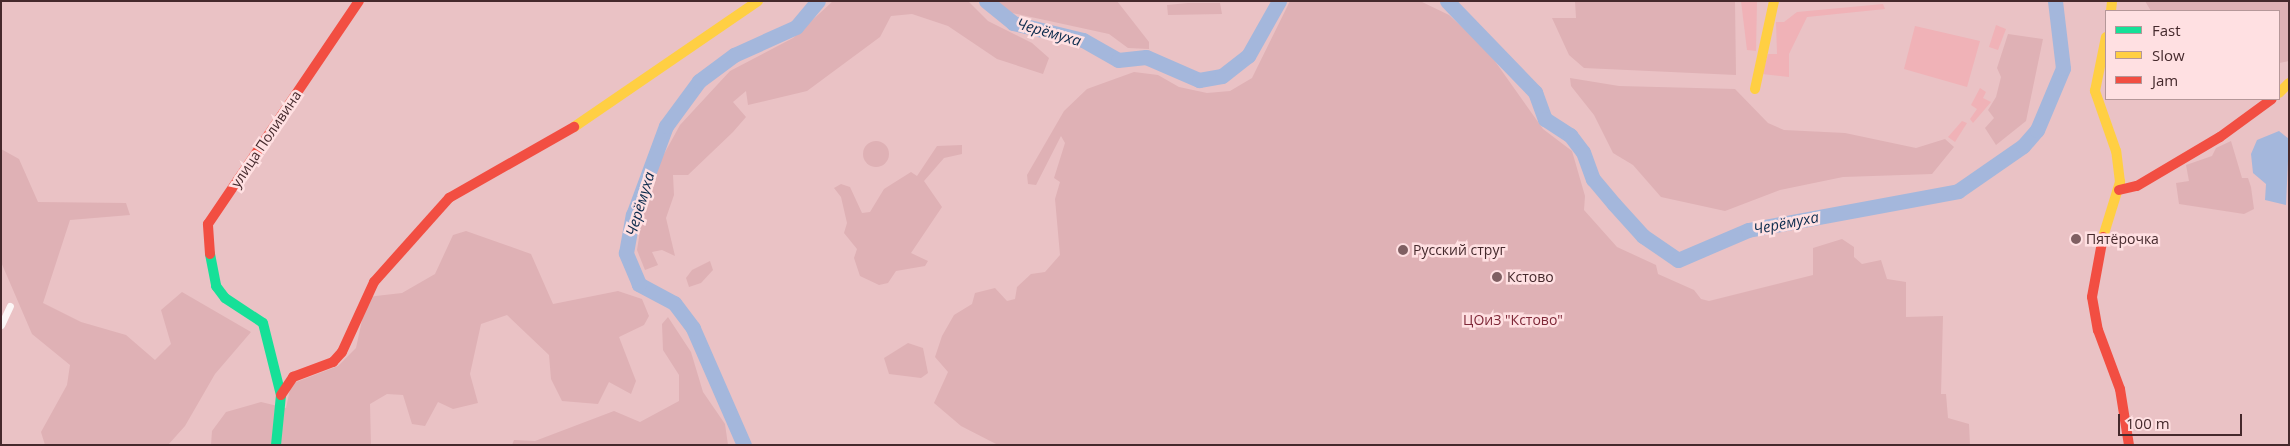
<!DOCTYPE html>
<meta charset="utf-8">
<style>
body{margin:0}
#map{position:relative;width:2290px;height:446px;overflow:hidden;background:#eac2c5;font-family:"Open Sans",sans-serif}
div>[style]{position:absolute}
[style*='--x']{left:calc(var(--x)*1px);top:calc(var(--y)*1px);width:calc(var(--w)*1px);rotate:calc(var(--a)*1deg)}
.built>*{inset:0;background:#f0b2b7}
.green>*{inset:0;background:#dfb1b5}
.round{border-radius:50%}
.water>*{inset:0;background:#a4b7dc}
.river>*{height:15px;margin:-7.5px;padding:0 7.5px;transform-origin:7.5px;border-radius:7.5px;background:#a4b7dc}
.street>*{height:7px;margin:-3.5px;padding:0 3.5px;transform-origin:3.5px;border-radius:3.5px;background:#fcf6f6}
.fast>*{height:10px;margin:-5px;padding:0 5px;transform-origin:5px;border-radius:5px;background:#16e098}
.slow>*{height:10px;margin:-5px;padding:0 5px;transform-origin:5px;border-radius:5px;background:#ffcf43}
.jam>*{height:10px;margin:-5px;padding:0 5px;transform-origin:5px;border-radius:5px;background:#f24e42}
.dots>*{width:14px;height:14px;translate:-50% -50%;box-sizing:border-box;border:2px solid #ffe0e2;border-radius:50%}
span{translate:-50% -50%;white-space:nowrap;text-align:center;line-height:1.15;-webkit-text-stroke:5px #ffe0e2;paint-order:stroke}
.street-label{font-size:14px;color:#45292c}
.poi-label{font-size:14px;color:#45292c}
.left{translate:0 -50%;text-align:left}
.park-label{font-size:14px;color:#7f2838}
.water-label{font-size:15px;color:#0c2b4d;font-style:italic}
.frame{position:absolute;inset:0;border:2px solid #45292c;pointer-events:none}
.legend{position:absolute;left:2105px;top:10px;width:175px;height:90px;box-sizing:border-box;background:#ffe0e2;border:1px solid #b59799;margin:0;padding:6px 9px;list-style:none;font-size:15px;color:#45292c}
.legend li{display:flex;align-items:center;gap:10px;height:25px}
.legend b{width:25px;border:1px solid #b59799}
.scale{position:absolute;left:2118px;top:414px;width:124px;height:22px;box-sizing:border-box;border:2px solid #45292c;border-top:0;padding-left:6px;font-size:15px;line-height:18px;white-space:nowrap;color:#45292c;-webkit-text-stroke:4px #ffe0e2;paint-order:stroke}
</style>
<div id="map">
<div class="built">
<i style="clip-path:polygon(1741px 1px,1757px 1px,1756px 51px,1747px 50px)"></i>
<i style="clip-path:polygon(1883px 4px,1885px 9px,1807px 17px,1789px 54px,1789px 77px,1762px 74px,1768px 54px,1777px 54px,1776px 22px,1784px 22px,1797px 12px)"></i>
<i style="clip-path:polygon(1996px 25px,2006px 29px,1998px 50px,1989px 47px)"></i>
<i style="clip-path:polygon(1915px 26px,1980px 41px,1967px 87px,1904px 69px)"></i>
<i style="clip-path:polygon(1980px 88px,1986px 92px,1983px 98px,1991px 102px,1973px 123px,1970px 119px,1977px 109px,1971px 105px)"></i>
<i style="clip-path:polygon(1962px 121px,1967px 123px,1955px 142px,1948px 137px)"></i>
</div>
<div class="green">
<i style="clip-path:polygon(833px 1px,968px 1px,988px 21px,1032px 43px,1049px 58px,1043px 74px,997px 59px,948px 26px,912px 14px,891px 16px,880px 37px,807px 91px,748px 105px,746px 91px,733px 102px,746px 117px,733px 132px,688px 175px,673px 175px,674px 195px,666px 218px,675px 256px,662px 250px,652px 252px,658px 265px,645px 270px,637px 250px,642px 219px,658px 165px,680px 125px,730px 71px,793px 38px)"></i>
<i style="clip-path:polygon(992px 1px,1117px 1px,1149px 42px,1149px 49px,1128px 48px,1109px 34px,1012px 13px)"></i>
<i style="clip-path:polygon(1290px 1px,1420px 1px,1449px 15px,1487px 50px,1543px 129px,1572px 151px,1585px 196px,1584px 210px,1617px 247px,1656px 265px,1658px 274px,1694px 290px,1701px 299px,1709px 301px,1813px 275px,1813px 248px,1842px 239px,1854px 247px,1854px 257px,1862px 264px,1881px 260px,1887px 279px,1906px 282px,1906px 317px,1943px 316px,1941px 394px,1946px 394px,1948px 418px,1969px 424px,1970px 445px,998px 445px,961px 426px,934px 403px,948px 372px,935px 357px,942px 336px,954px 315px,972px 304px,975px 293px,995px 288px,1007px 301px,1015px 299px,1017px 287px,1031px 274px,1045px 272px,1060px 255px,1055px 199px,1060px 182px,1054px 178px,1065px 143px,1061px 136px,1036px 185px,1028px 184px,1027px 175px,1064px 111px,1087px 89px,1134px 72px,1158px 75px,1179px 87px,1207px 93px,1230px 91px,1252px 78px)"></i>
<i style="clip-path:polygon(1575px 1px,1735px 1px,1736px 75px,1584px 68px,1569px 55px,1552px 18px,1576px 18px)"></i>
<i style="clip-path:polygon(2145px 1px,2289px 1px,2289px 61px,2279px 63px,2279px 11px,2151px 11px)"></i>
<i style="clip-path:polygon(1188px 3px,1220px 3px,1222px 14px,1168px 15px,1167px 5px)"></i>
<i style="clip-path:polygon(2008px 34px,2043px 39px,2026px 121px,1996px 145px,1985px 128px,1994px 118px,1988px 110px,1996px 97px,2001px 77px,1997px 68px)"></i>
<i style="clip-path:polygon(1570px 78px,1619px 86px,1735px 89px,1768px 123px,1784px 130px,1845px 133px,1916px 148px,1945px 139px,1954px 147px,1932px 174px,1843px 177px,1780px 190px,1725px 211px,1661px 197px,1633px 165px,1613px 153px,1594px 115px,1571px 86px)"></i>
<i style="clip-path:polygon(2231px 141px,2242px 178px,2248px 178px,2251px 187px,2254px 209px,2244px 214px,2179px 204px,2176px 183px,2189px 181px,2186px 165px,2212px 156px,2216px 148px)"></i>
<i class="round" style="left:863px;top:141px;width:26px;height:26px"></i>
<i style="clip-path:polygon(962px 145px,962px 154px,944px 158px,924px 181px,942px 207px,911px 253px,928px 261px,925px 266px,896px 271px,888px 283px,879px 285px,860px 276px,854px 258px,857px 249px,844px 233px,847px 223px,841px 197px,834px 188px,841px 184px,850px 187px,862px 213px,870px 212px,884px 189px,911px 172px,917px 176px,937px 146px)"></i>
<i style="clip-path:polygon(1px 149px,19px 159px,38px 202px,126px 203px,130px 215px,70px 220px,43px 303px,81px 322px,126px 335px,155px 360px,171px 344px,161px 310px,182px 292px,251px 332px,215px 374px,185px 426px,168px 445px,45px 445px,41px 432px,67px 385px,70px 365px,32px 334px,1px 262px)"></i>
<i style="clip-path:polygon(466px 231px,531px 254px,553px 304px,618px 291px,642px 299px,649px 316px,644px 325px,619px 337px,636px 381px,631px 394px,609px 382px,598px 404px,562px 401px,551px 379px,549px 355px,507px 315px,481px 324px,470px 374px,478px 403px,453px 409px,438px 402px,425px 426px,412px 424px,403px 395px,387px 394px,370px 404px,371px 445px,211px 445px,212px 431px,226px 412px,261px 402px,286px 408px,291px 384px,338px 366px,356px 348px,367px 297px,402px 293px,435px 274px,453px 235px)"></i>
<i style="clip-path:polygon(710px 261px,713px 270px,701px 283px,689px 287px,686px 278px,692px 270px)"></i>
<i style="clip-path:polygon(668px 317px,691px 352px,703px 392px,725px 424px,728px 445px,512px 445px,514px 440px,535px 441px,614px 411px,640px 422px,679px 401px,679px 375px,663px 350px,662px 324px)"></i>
<i style="clip-path:polygon(908px 343px,923px 348px,928px 373px,921px 378px,889px 374px,884px 358px)"></i>
</div>
<div class="water">
<i style="clip-path:polygon(2279px 131px,2289px 139px,2286px 205px,2265px 200px,2266px 184px,2253px 173px,2251px 154px,2257px 140px)"></i>
</div>
<div class="river">
<i style="--x:986;--y:1;--w:35;--a:39"></i>
<i style="--x:1013;--y:23;--w:72;--a:13.7"></i>
<i style="--x:1083;--y:40;--w:40;--a:29.7"></i>
<i style="--x:1118;--y:60;--w:28;--a:-6"></i>
<i style="--x:1146;--y:57;--w:58;--a:23.5"></i>
<i style="--x:1199;--y:80;--w:23;--a:-10"></i>
<i style="--x:1222;--y:76;--w:33;--a:-38"></i>
<i style="--x:1248;--y:56;--w:63;--a:-60.6"></i>
<i style="--x:1447;--y:1;--w:127;--a:46"></i>
<i style="--x:1535;--y:92;--w:29;--a:70"></i>
<i style="--x:1545;--y:119;--w:30;--a:33"></i>
<i style="--x:1570;--y:135;--w:21;--a:53"></i>
<i style="--x:1583;--y:152;--w:29;--a:70"></i>
<i style="--x:1593;--y:179;--w:33;--a:50"></i>
<i style="--x:1614;--y:204;--w:43;--a:47.8"></i>
<i style="--x:1643;--y:236;--w:42;--a:34.4"></i>
<i style="--x:1678;--y:260;--w:76;--a:-23.2"></i>
<i style="--x:1748;--y:230;--w:214;--a:-10.5"></i>
<i style="--x:1958;--y:191;--w:79;--a:-34.7"></i>
<i style="--x:2023;--y:146;--w:21;--a:-49"></i>
<i style="--x:2037;--y:130;--w:67;--a:-67.2"></i>
<i style="--x:2063;--y:68;--w:67;--a:-96.8"></i>
<i style="--x:744;--y:445;--w:128;--a:-113.6"></i>
<i style="--x:693;--y:328;--w:31;--a:-127"></i>
<i style="--x:674;--y:303;--w:40;--a:-152"></i>
<i style="--x:639;--y:284;--w:34;--a:-113"></i>
<i style="--x:626;--y:253;--w:39;--a:-80"></i>
<i style="--x:633;--y:215;--w:95;--a:-69.7"></i>
<i style="--x:666;--y:126;--w:56;--a:-53.7"></i>
<i style="--x:699;--y:81;--w:44;--a:-36.6"></i>
<i style="--x:734;--y:55;--w:68;--a:-24.3"></i>
<i style="--x:796;--y:27;--w:34;--a:-50"></i>
</div>
<div class="street">
<i style="--x:1;--y:325;--w:21;--a:-65"></i>
</div>
<div class="fast">
<i style="--x:210;--y:254;--w:33;--a:79"></i>
<i style="--x:216;--y:286;--w:15;--a:53"></i>
<i style="--x:225;--y:298;--w:45;--a:33.3"></i>
<i style="--x:263;--y:323;--w:74;--a:76"></i>
<i style="--x:281;--y:395;--w:50;--a:95.7"></i>
</div>
<div class="slow">
<i style="--x:2111;--y:11;--w:10;--a:-84"></i>
<i style="--x:1755;--y:89;--w:90;--a:-77.8"></i>
<i style="--x:2279;--y:93;--w:14;--a:-45"></i>
<i style="--x:574;--y:127;--w:223;--a:-34.4"></i>
<i style="--x:2103;--y:237;--w:58;--a:-72.8"></i>
<i style="--x:2120;--y:182;--w:31;--a:-97"></i>
<i style="--x:2116;--y:151;--w:64;--a:-109.3"></i>
<i style="--x:2095;--y:91;--w:55;--a:-78.5"></i>
</div>
<div class="jam">
<i style="--x:2119;--y:190;--w:18;--a:-13"></i>
<i style="--x:2137;--y:186;--w:96;--a:-30.6"></i>
<i style="--x:2220;--y:137;--w:64;--a:-36.2"></i>
<i style="--x:2103;--y:237;--w:61;--a:100.4"></i>
<i style="--x:2092;--y:297;--w:34;--a:80"></i>
<i style="--x:2098;--y:330;--w:63;--a:69.6"></i>
<i style="--x:2120;--y:389;--w:57;--a:80.9"></i>
<i style="--x:210;--y:254;--w:30;--a:-94"></i>
<i style="--x:208;--y:224;--w:269;--a:-55.9"></i>
<i style="--x:281;--y:395;--w:22;--a:-56"></i>
<i style="--x:293;--y:377;--w:43;--a:-20.6"></i>
<i style="--x:333;--y:362;--w:13;--a:-48"></i>
<i style="--x:342;--y:352;--w:77;--a:-65.4"></i>
<i style="--x:374;--y:282;--w:113;--a:-48.2"></i>
<i style="--x:449;--y:198;--w:144;--a:-29.6"></i>
</div>
<div class="dots">
<i style="left:2076px;top:239px;background:#7f5f62"></i>
<i style="left:1403px;top:250px;background:#7f5f62"></i>
<i style="left:1497px;top:277px;background:#7f5f62"></i>
</div>
<div class="street-label">
<span style="left:266px;top:139px;rotate:-56deg">улица Поливина</span>
</div>
<div class="poi-label">
<span class="left" style="left:2086px;top:239px">Пятёрочка</span>
<span class="left" style="left:1413px;top:250px">Русский струг</span>
<span class="left" style="left:1507px;top:277px">Кстово</span>
</div>
<div class="park-label">
<span style="left:1513px;top:320px">ЦОиЗ "Кстово"</span>
</div>
<div class="water-label">
<span style="left:1049px;top:32px;rotate:16deg">Черёмуха</span>
<span style="left:640px;top:204px;rotate:-73deg">Черёмуха</span>
<span style="left:1786px;top:223px;rotate:-11deg">Черёмуха</span>
</div>
<div class="frame"></div>
<ul class="legend">
<li><b style="height:6px;background:#16e098"></b>Fast</li>
<li><b style="height:6px;background:#ffcf43"></b>Slow</li>
<li><b style="height:6px;background:#f24e42"></b>Jam</li>
</ul>
<div class="scale">100 m</div>
</div>
